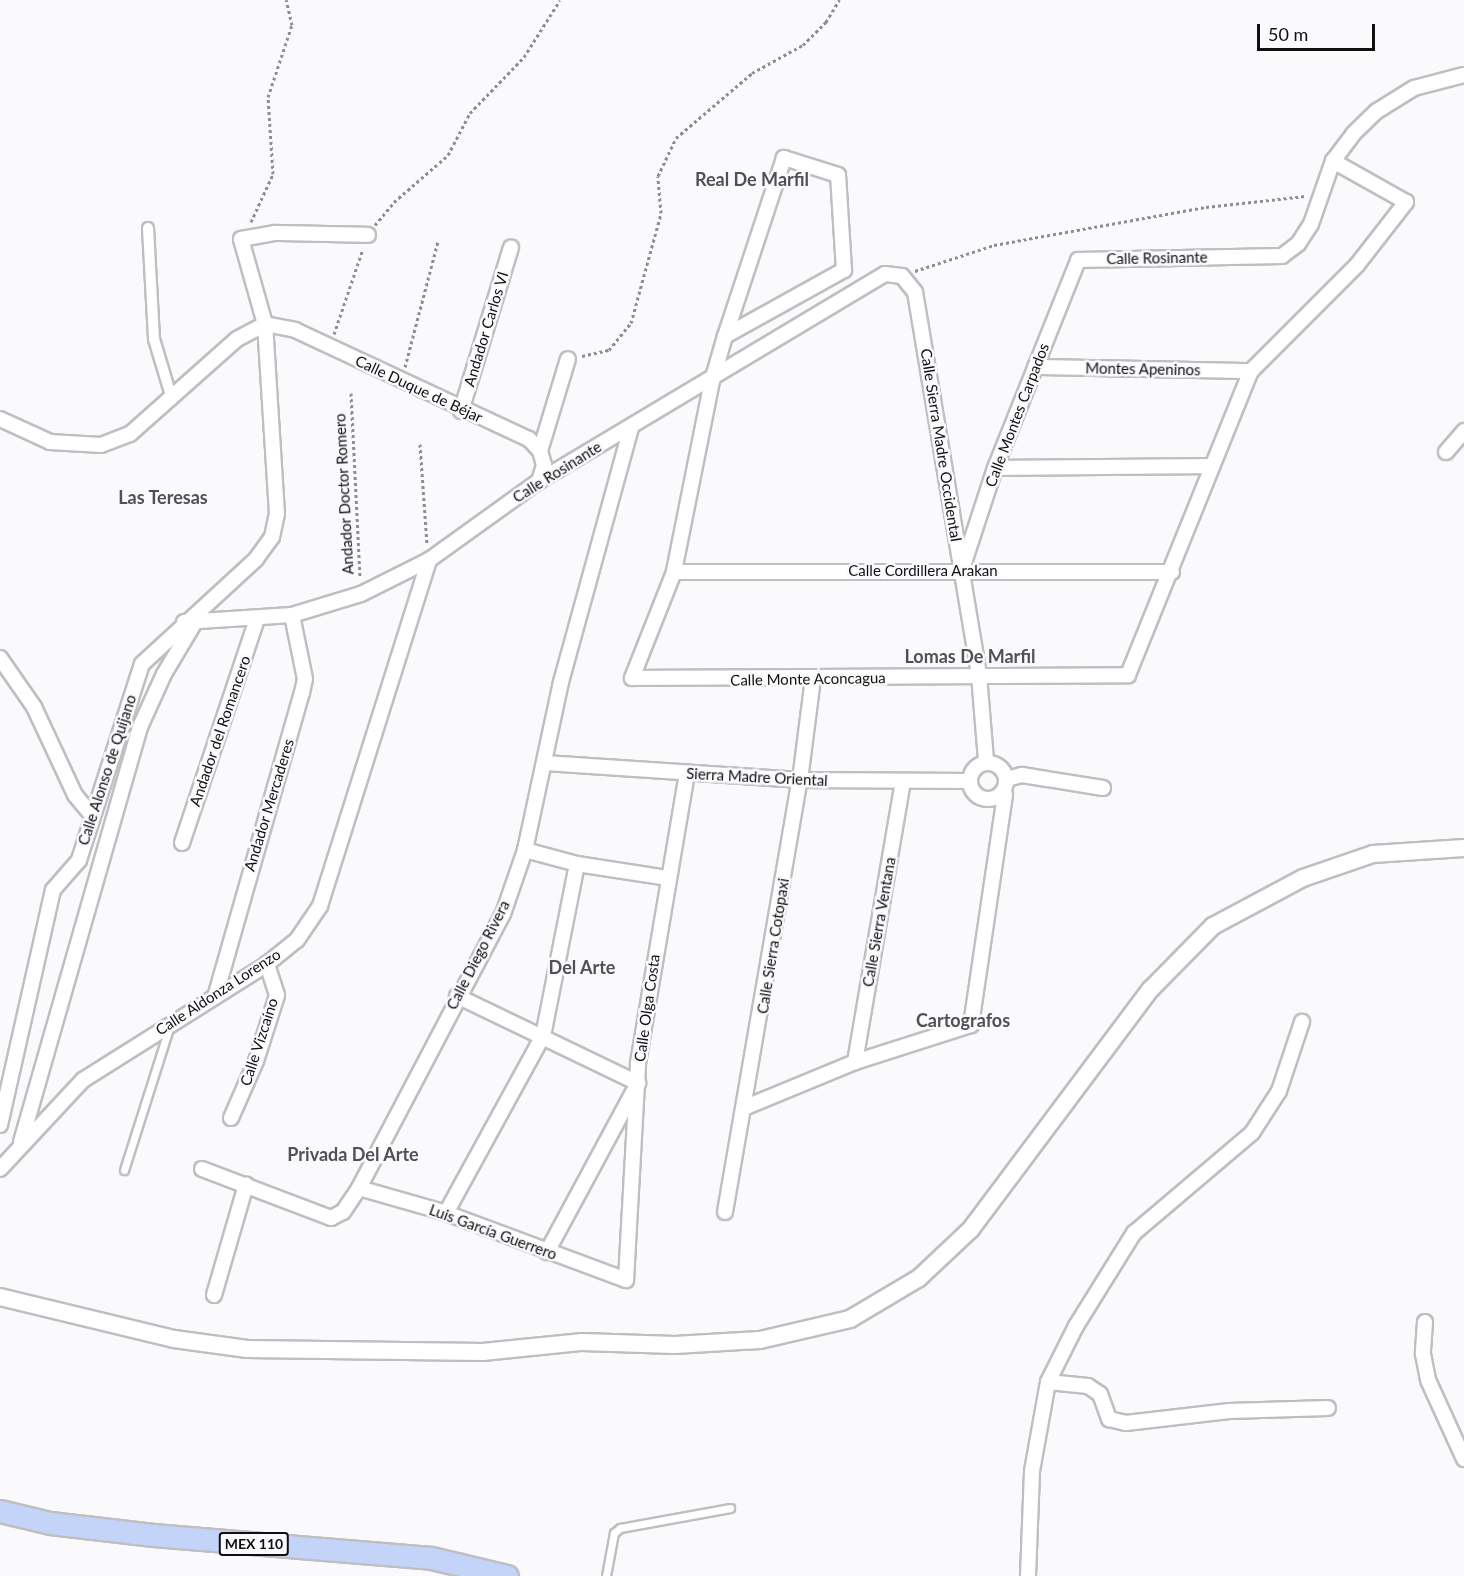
<!DOCTYPE html>
<meta charset="utf-8">
<style>
body{margin:0}
#map{position:relative;width:1464px;height:1576px;overflow:hidden;background:#faf9fc;font-family:Lato,sans-serif}
div>[style]{position:absolute}
[style*='--x']{left:calc(var(--x)*1px);top:calc(var(--y)*1px);width:calc(var(--w)*1px);rotate:calc(var(--a)*1deg)}
.path>*{height:3px;margin-top:-1.5px;transform-origin:0;background:repeating-linear-gradient(90deg,#8e8e90 0 3px,transparent 0 6px)}
.roads{filter:drop-shadow(2px 0 #bfbec1) drop-shadow(-2px 0 #bfbec1) drop-shadow(0 2px #bfbec1) drop-shadow(0 -2px #bfbec1)}
.service>*{height:7px;margin:-3.5px;padding:0 3.5px;transform-origin:3.5px;border-radius:3.5px;background:#fff}
.pedestrian>*{height:10px;margin:-5px;padding:0 5px;transform-origin:5px;border-radius:5px;background:#fff}
.minor>*{height:14px;margin:-7px;padding:0 7px;transform-origin:7px;border-radius:7px;background:#fff}
.minor>.ring{margin:-7px;padding:0;box-sizing:content-box;background:none;border:14px solid #fff;border-radius:50%}
.tertiary>*{height:16px;margin:-8px;padding:0 8px;transform-origin:8px;border-radius:8px;background:#fff}
.primary>*{height:21px;margin:-10.5px;padding:0 10.5px;transform-origin:10.5px;border-radius:10.5px;background:#c4d3f8}
span{translate:-50% -50%;white-space:nowrap;text-align:center;line-height:1.15;-webkit-text-stroke:5px #faf9fc;paint-order:stroke}
.shield-label span{padding:2px 4px;background:#faf9fc;border:2px solid;border-radius:4px;-webkit-text-stroke-width:0}
.shield-label{font-size:14px;color:#101011;font-weight:700}
.street-label{font-size:15px;color:#101011}
.quarter-label{font-size:18px;color:#515053;font-weight:700}
.scale{position:absolute;left:1257px;top:24px;width:118px;height:27px;box-sizing:border-box;border:3px solid #101011;border-top:0;padding-left:8px;font-size:18px;line-height:21px;white-space:nowrap;color:#101011;-webkit-text-stroke:4px #faf9fc;paint-order:stroke}
</style>
<div id="map">
<div class="path">
<i style="--x:251;--y:222;--w:53;--a:-65.4"></i>
<i style="--x:273;--y:174;--w:77;--a:-93.7"></i>
<i style="--x:268;--y:97;--w:76;--a:-71.6"></i>
<i style="--x:292;--y:25;--w:26;--a:-103"></i>
<i style="--x:375;--y:225;--w:30;--a:-50"></i>
<i style="--x:394;--y:202;--w:72;--a:-41"></i>
<i style="--x:448;--y:155;--w:47;--a:-62.4"></i>
<i style="--x:470;--y:113;--w:78;--a:-46"></i>
<i style="--x:524;--y:57;--w:67;--a:-57.7"></i>
<i style="--x:915;--y:271;--w:83;--a:-18.2"></i>
<i style="--x:994;--y:245;--w:215;--a:-10.2"></i>
<i style="--x:1206;--y:207;--w:100;--a:-6.3"></i>
<i style="--x:334;--y:334;--w:90;--a:-71.2"></i>
<i style="--x:582;--y:356;--w:28;--a:-13"></i>
<i style="--x:609;--y:350;--w:35;--a:-51"></i>
<i style="--x:631;--y:323;--w:114;--a:-74.7"></i>
<i style="--x:661;--y:213;--w:37;--a:-95"></i>
<i style="--x:658;--y:176;--w:42;--a:-64.7"></i>
<i style="--x:676;--y:138;--w:100;--a:-40.5"></i>
<i style="--x:752;--y:73;--w:58;--a:-28.8"></i>
<i style="--x:803;--y:45;--w:33;--a:-45"></i>
<i style="--x:826;--y:22;--w:26;--a:-59"></i>
<i style="--x:405;--y:367;--w:130;--a:-75.3"></i>
<i style="--x:351;--y:393;--w:185;--a:87.2"></i>
<i style="--x:420;--y:444;--w:100;--a:86"></i>
</div>
<div class="roads">
<div class="service">
<i style="--x:124;--y:1170;--w:149;--a:-72.4"></i>
<i style="--x:606;--y:1576;--w:44;--a:-79.5"></i>
<i style="--x:614;--y:1533;--w:8;--a:-40"></i>
<i style="--x:620;--y:1528;--w:112;--a:-10.3"></i>
</div>
<div class="pedestrian">
<i style="--x:148;--y:228;--w:111;--a:86.9"></i>
<i style="--x:154;--y:339;--w:63;--a:73.3"></i>
</div>
<div class="minor">
<i style="--x:725;--y:336;--w:136;--a:-29"></i>
<i style="--x:844;--y:270;--w:95;--a:-93.6"></i>
<i style="--x:838;--y:175;--w:57;--a:-162.5"></i>
<i style="--x:784;--y:158;--w:188;--a:108.3"></i>
<i style="--x:725;--y:336;--w:47;--a:106.1"></i>
<i style="--x:712;--y:381;--w:195;--a:101.3"></i>
<i style="--x:674;--y:572;--w:114;--a:111.6"></i>
<i style="--x:632;--y:678;--w:496;--a:-0.3"></i>
<i style="--x:1128;--y:675;--w:328;--a:-68"></i>
<i style="--x:1251;--y:371;--w:150;--a:-45"></i>
<i style="--x:1357;--y:265;--w:80;--a:-52.1"></i>
<i style="--x:1406;--y:202;--w:84;--a:-150.7"></i>
<i style="--x:1035;--y:367;--w:216;--a:1.1"></i>
<i style="--x:461;--y:411;--w:171;--a:-73"></i>
<i style="--x:0;--y:419;--w:55;--a:24.7"></i>
<i style="--x:50;--y:442;--w:51;--a:3.4"></i>
<i style="--x:101;--y:445;--w:31;--a:-21"></i>
<i style="--x:130;--y:434;--w:143;--a:-41.6"></i>
<i style="--x:237;--y:339;--w:32;--a:-28"></i>
<i style="--x:265;--y:324;--w:31;--a:11"></i>
<i style="--x:295;--y:330;--w:258;--a:25"></i>
<i style="--x:529;--y:439;--w:16;--a:47"></i>
<i style="--x:540;--y:451;--w:15;--a:74"></i>
<i style="--x:544;--y:465;--w:17;--a:107"></i>
<i style="--x:540;--y:451;--w:96;--a:-73.1"></i>
<i style="--x:1446;--y:452;--w:28;--a:-49"></i>
<i style="--x:995;--y:468;--w:216;--a:-0.5"></i>
<i style="--x:962;--y:569;--w:106;--a:-71.9"></i>
<i style="--x:995;--y:468;--w:224;--a:-68.2"></i>
<i style="--x:1078;--y:260;--w:204;--a:-1.1"></i>
<i style="--x:1282;--y:256;--w:20;--a:-37"></i>
<i style="--x:1298;--y:244;--w:24;--a:-57"></i>
<i style="--x:1311;--y:224;--w:67;--a:-70.8"></i>
<i style="--x:1333;--y:161;--w:34;--a:-53"></i>
<i style="--x:1353;--y:134;--w:33;--a:-44"></i>
<i style="--x:1377;--y:111;--w:44;--a:-31.9"></i>
<i style="--x:1414;--y:88;--w:52;--a:-14.6"></i>
<i style="--x:674;--y:572;--w:498;--a:0"></i>
<i style="--x:184;--y:622;--w:108;--a:-3.7"></i>
<i style="--x:292;--y:615;--w:72;--a:-16.9"></i>
<i style="--x:361;--y:594;--w:76;--a:-26.6"></i>
<i style="--x:429;--y:560;--w:135;--a:-35.7"></i>
<i style="--x:539;--y:481;--w:403;--a:-30.9"></i>
<i style="--x:885;--y:274;--w:17;--a:7"></i>
<i style="--x:902;--y:276;--w:21;--a:51"></i>
<i style="--x:915;--y:292;--w:388;--a:80.5"></i>
<i style="--x:979;--y:675;--w:86;--a:85.3"></i>
<i style="--x:0;--y:658;--w:60;--a:55.2"></i>
<i style="--x:34;--y:707;--w:97;--a:65"></i>
<i style="--x:75;--y:795;--w:25;--a:50"></i>
<i class="ring" style="left:970px;top:763px;width:22px;height:22px"></i>
<i style="--x:545;--y:763;--w:256;--a:3.8"></i>
<i style="--x:800;--y:780;--w:169;--a:0.3"></i>
<i style="--x:1007;--y:779;--w:16;--a:-15"></i>
<i style="--x:1022;--y:775;--w:82;--a:9.1"></i>
<i style="--x:182;--y:843;--w:236;--a:-71.5"></i>
<i style="--x:525;--y:850;--w:54;--a:15.1"></i>
<i style="--x:577;--y:864;--w:91;--a:8.8"></i>
<i style="--x:216;--y:994;--w:313;--a:-74.1"></i>
<i style="--x:302;--y:693;--w:14;--a:-78"></i>
<i style="--x:305;--y:679;--w:65;--a:-101.5"></i>
<i style="--x:457;--y:996;--w:201;--a:25.7"></i>
<i style="--x:638;--y:1083;--w:192;--a:118.3"></i>
<i style="--x:855;--y:1062;--w:284;--a:-80.3"></i>
<i style="--x:746;--y:1107;--w:118;--a:-22.4"></i>
<i style="--x:855;--y:1062;--w:122;--a:-17.7"></i>
<i style="--x:971;--y:1025;--w:233;--a:-81.6"></i>
<i style="--x:231;--y:1118;--w:62;--a:-66.3"></i>
<i style="--x:256;--y:1061;--w:69;--a:-72.3"></i>
<i style="--x:277;--y:995;--w:33;--a:-108"></i>
<i style="--x:0;--y:1125;--w:241;--a:-77.3"></i>
<i style="--x:53;--y:890;--w:40;--a:-49"></i>
<i style="--x:79;--y:860;--w:206;--a:-72.2"></i>
<i style="--x:142;--y:664;--w:155;--a:-42.6"></i>
<i style="--x:256;--y:559;--w:27;--a:-54"></i>
<i style="--x:272;--y:537;--w:24;--a:-78"></i>
<i style="--x:277;--y:514;--w:190;--a:-93.6"></i>
<i style="--x:265;--y:324;--w:88;--a:-105.8"></i>
<i style="--x:241;--y:239;--w:35;--a:-10"></i>
<i style="--x:275;--y:233;--w:93;--a:1.2"></i>
<i style="--x:21;--y:1142;--w:432;--a:-74"></i>
<i style="--x:140;--y:727;--w:58;--a:-65.6"></i>
<i style="--x:164;--y:674;--w:66;--a:-59.2"></i>
<i style="--x:0;--y:1169;--w:122;--a:-47"></i>
<i style="--x:83;--y:1080;--w:218;--a:-32.2"></i>
<i style="--x:267;--y:964;--w:38;--a:-39"></i>
<i style="--x:297;--y:940;--w:41;--a:-55.9"></i>
<i style="--x:320;--y:906;--w:363;--a:-72.5"></i>
<i style="--x:202;--y:1169;--w:138;--a:20.8"></i>
<i style="--x:331;--y:1218;--w:13;--a:-27"></i>
<i style="--x:343;--y:1212;--w:29;--a:-56"></i>
<i style="--x:359;--y:1188;--w:310;--a:-62.3"></i>
<i style="--x:503;--y:914;--w:68;--a:-71"></i>
<i style="--x:525;--y:850;--w:172;--a:-77.9"></i>
<i style="--x:561;--y:682;--w:263;--a:-74.6"></i>
<i style="--x:359;--y:1188;--w:91;--a:16"></i>
<i style="--x:446;--y:1213;--w:192;--a:20.4"></i>
<i style="--x:626;--y:1280;--w:217;--a:-86.8"></i>
<i style="--x:638;--y:1063;--w:293;--a:-80.4"></i>
<i style="--x:725;--y:1212;--w:438;--a:-80.2"></i>
<i style="--x:800;--y:780;--w:103;--a:-82.7"></i>
<i style="--x:446;--y:1213;--w:202;--a:-61.3"></i>
<i style="--x:543;--y:1036;--w:175;--a:-78.8"></i>
<i style="--x:214;--y:1295;--w:115;--a:-73.8"></i>
<i style="--x:1425;--y:1322;--w:32;--a:94"></i>
<i style="--x:1423;--y:1354;--w:26;--a:79"></i>
<i style="--x:1428;--y:1380;--w:87;--a:65.5"></i>
<i style="--x:1048;--y:1382;--w:40;--a:5.7"></i>
<i style="--x:1088;--y:1386;--w:14;--a:34"></i>
<i style="--x:1100;--y:1394;--w:27;--a:70"></i>
<i style="--x:1109;--y:1419;--w:17;--a:13"></i>
<i style="--x:1126;--y:1423;--w:104;--a:-6.6"></i>
<i style="--x:1229;--y:1411;--w:99;--a:-1.7"></i>
<i style="--x:1028;--y:1576;--w:105;--a:-87.8"></i>
<i style="--x:1032;--y:1471;--w:90;--a:-79.8"></i>
<i style="--x:1048;--y:1382;--w:63;--a:-63.4"></i>
<i style="--x:1076;--y:1326;--w:110;--a:-58.1"></i>
<i style="--x:1134;--y:1233;--w:155;--a:-40.3"></i>
<i style="--x:1252;--y:1133;--w:50;--a:-57.3"></i>
<i style="--x:1279;--y:1091;--w:73;--a:-71.6"></i>
</div>
<div class="tertiary">
<i style="--x:0;--y:1297;--w:179;--a:13.6"></i>
<i style="--x:174;--y:1339;--w:74;--a:7.8"></i>
<i style="--x:247;--y:1349;--w:236;--a:0.7"></i>
<i style="--x:483;--y:1352;--w:100;--a:-5.8"></i>
<i style="--x:582;--y:1342;--w:93;--a:1.8"></i>
<i style="--x:675;--y:1345;--w:85;--a:-3.4"></i>
<i style="--x:760;--y:1340;--w:92;--a:-13.1"></i>
<i style="--x:850;--y:1319;--w:80;--a:-30.7"></i>
<i style="--x:919;--y:1278;--w:71;--a:-43.3"></i>
<i style="--x:971;--y:1229;--w:299;--a:-53.2"></i>
<i style="--x:1150;--y:990;--w:90;--a:-45.5"></i>
<i style="--x:1213;--y:926;--w:102;--a:-28.1"></i>
<i style="--x:1303;--y:878;--w:74;--a:-18.9"></i>
<i style="--x:1373;--y:854;--w:91;--a:-3.8"></i>
</div>
<div class="primary">
<i style="--x:0;--y:1511;--w:51;--a:13.5"></i>
<i style="--x:50;--y:1523;--w:104;--a:6.6"></i>
<i style="--x:153;--y:1535;--w:279;--a:4.7"></i>
<i style="--x:431;--y:1558;--w:78;--a:13.3"></i>
</div>
</div>
<div class="shield-label">
<span style="left:254px;top:1544px">MEX 110</span>
</div>
<div class="street-label">
<span style="left:1157px;top:258px;rotate:-1deg">Calle Rosinante</span>
<span style="left:486px;top:329px;rotate:-73deg">Andador Carlos VI</span>
<span style="left:1143px;top:369px;rotate:1deg">Montes Apeninos</span>
<span style="left:419px;top:389px;rotate:25deg">Calle Duque de Béjar</span>
<span style="left:1017px;top:415px;rotate:-69deg">Calle Montes Carpados</span>
<span style="left:941px;top:445px;rotate:81deg">Calle Sierra Madre Occidental</span>
<span style="left:557px;top:472px;rotate:-32deg">Calle Rosinante</span>
<span style="left:344px;top:494px;rotate:-93deg">Andador Doctor Romero</span>
<span style="left:923px;top:571px">Calle Cordillera Arakan</span>
<span style="left:808px;top:679px;rotate:-1deg">Calle Monte Aconcagua</span>
<span style="left:220px;top:731px;rotate:-71deg">Andador del Romancero</span>
<span style="left:107px;top:770px;rotate:-72deg">Calle Alonso de Quijano</span>
<span style="left:757px;top:777px;rotate:3deg">Sierra Madre Oriental</span>
<span style="left:269px;top:805px;rotate:-73deg">Andador Mercaderes</span>
<span style="left:879px;top:922px;rotate:-80deg">Calle Sierra Ventana</span>
<span style="left:773px;top:946px;rotate:-81deg">Calle Sierra Cotopaxi</span>
<span style="left:478px;top:955px;rotate:-63deg">Calle Diego Rivera</span>
<span style="left:218px;top:992px;rotate:-33deg">Calle Aldonza Lorenzo</span>
<span style="left:647px;top:1008px;rotate:-82deg">Calle Olga Costa</span>
<span style="left:259px;top:1042px;rotate:-72deg">Calle Vizcaíno</span>
<span style="left:493px;top:1232px;rotate:20deg">Luis García Guerrero</span>
</div>
<div class="quarter-label">
<span style="left:752px;top:179px">Real De Marfil</span>
<span style="left:163px;top:497px">Las Teresas</span>
<span style="left:970px;top:656px">Lomas De Marfil</span>
<span style="left:582px;top:967px">Del Arte</span>
<span style="left:963px;top:1020px">Cartografos</span>
<span style="left:353px;top:1154px">Privada Del Arte</span>
</div>
<div class="scale">50 m</div>
</div>
